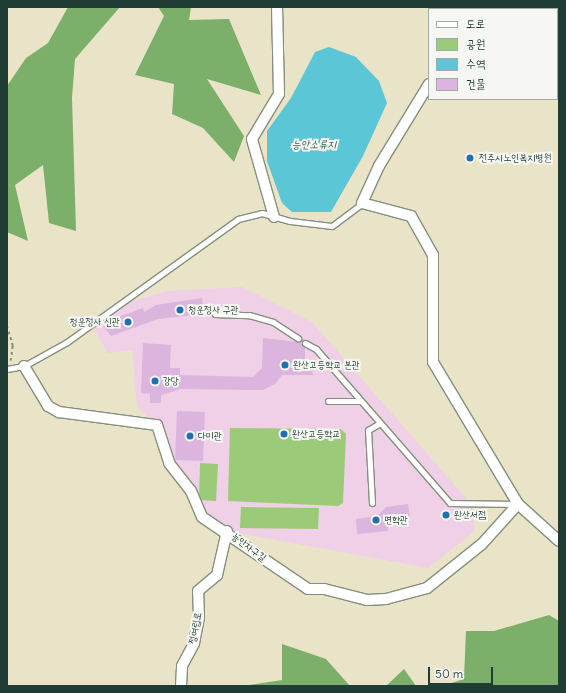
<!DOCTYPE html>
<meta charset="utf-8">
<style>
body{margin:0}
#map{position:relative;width:566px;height:693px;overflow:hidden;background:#e9e4c7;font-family:Delius,"Poor Story",sans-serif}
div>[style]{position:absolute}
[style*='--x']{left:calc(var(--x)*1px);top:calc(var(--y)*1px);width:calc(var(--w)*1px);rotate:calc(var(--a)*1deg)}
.built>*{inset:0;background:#efd0e6}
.green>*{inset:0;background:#9bcb79}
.forest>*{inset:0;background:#7caf69}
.water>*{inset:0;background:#5bc6d5}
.building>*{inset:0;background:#dbb5dd}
.path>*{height:1.5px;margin-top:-0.75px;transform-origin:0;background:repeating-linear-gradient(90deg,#84907e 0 3px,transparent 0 6px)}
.roads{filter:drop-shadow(1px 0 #84907e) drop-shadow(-1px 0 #84907e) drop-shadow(0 1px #84907e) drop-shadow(0 -1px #84907e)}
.lane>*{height:5px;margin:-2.5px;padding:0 2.5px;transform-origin:2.5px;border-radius:2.5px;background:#fff}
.street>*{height:10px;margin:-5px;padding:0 5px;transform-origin:5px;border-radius:5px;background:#fff}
.dots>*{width:11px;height:11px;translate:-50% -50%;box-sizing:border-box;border:2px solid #f6f6f2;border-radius:50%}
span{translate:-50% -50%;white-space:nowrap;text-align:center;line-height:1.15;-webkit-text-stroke:4px #f6f6f2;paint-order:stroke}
.poi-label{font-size:10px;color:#1f3d34}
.left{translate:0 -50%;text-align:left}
.right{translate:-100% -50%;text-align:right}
.street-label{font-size:10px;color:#1f3d34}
.water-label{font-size:11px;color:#2e5f5c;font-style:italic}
.frame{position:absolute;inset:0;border:8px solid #1f3d34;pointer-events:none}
.legend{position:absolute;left:428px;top:8px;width:130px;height:92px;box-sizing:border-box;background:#f6f6f2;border:1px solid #a0aca6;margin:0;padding:5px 7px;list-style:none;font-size:12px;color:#1f3d34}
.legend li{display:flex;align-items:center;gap:8px;height:20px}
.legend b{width:20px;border:1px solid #a0aca6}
.scale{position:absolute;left:428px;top:667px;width:65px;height:18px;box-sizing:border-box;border:2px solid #1f3d34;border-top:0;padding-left:5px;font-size:12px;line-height:14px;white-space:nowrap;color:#1f3d34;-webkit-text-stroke:3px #f6f6f2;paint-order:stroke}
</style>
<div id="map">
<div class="built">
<i style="clip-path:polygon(242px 287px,312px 322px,472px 505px,475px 531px,428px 568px,227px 531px,200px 513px,176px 471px,157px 425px,137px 407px,132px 350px,108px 353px,91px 324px,110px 308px,166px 291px)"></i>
</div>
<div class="green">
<i style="clip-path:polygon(230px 428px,341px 429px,346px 434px,343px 503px,338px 506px,228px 501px)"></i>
<i style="clip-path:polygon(200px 463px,218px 464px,216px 501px,199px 500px)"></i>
<i style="clip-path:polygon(241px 507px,319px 508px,318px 529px,240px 528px)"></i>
</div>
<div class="forest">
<i style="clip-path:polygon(68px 7px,120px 7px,75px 59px,72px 98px,76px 231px,49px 223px,43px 165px,15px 185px,28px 241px,7px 232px,7px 86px,26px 58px,48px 43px)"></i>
<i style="clip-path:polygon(158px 7px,191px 7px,189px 20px,229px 19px,261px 95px,207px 79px,244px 136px,234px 162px,203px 128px,172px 114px,174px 84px,135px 75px,164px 16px)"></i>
<i style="clip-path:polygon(549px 615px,559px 621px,559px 686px,442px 686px,464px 679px,466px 631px,494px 631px)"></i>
<i style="clip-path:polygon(282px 644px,326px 659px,350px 686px,242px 686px,282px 680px)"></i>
<i style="clip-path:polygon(404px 669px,416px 686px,386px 686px)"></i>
</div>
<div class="water">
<i style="clip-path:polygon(329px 47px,356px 57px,379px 81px,387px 103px,363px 156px,331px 212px,292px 212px,282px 203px,267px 161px,267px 131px,291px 98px,315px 52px)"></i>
</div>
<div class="building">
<i style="clip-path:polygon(202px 298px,204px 314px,158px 319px,111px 336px,103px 326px,109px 324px,107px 321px,143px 308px,144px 312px,156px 305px)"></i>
<i style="clip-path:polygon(263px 338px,298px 342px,302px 339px,305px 339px,301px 343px,305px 348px,305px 362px,314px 375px,282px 375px,275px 384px,263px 390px,181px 389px,161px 395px,161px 403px,150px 403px,150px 394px,141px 393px,143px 343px,171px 345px,170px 368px,180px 368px,180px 375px,253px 377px,262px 368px)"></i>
<i style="clip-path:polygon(177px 411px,205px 412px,203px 461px,175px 460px)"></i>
<i style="clip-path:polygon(408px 504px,410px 518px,387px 521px,388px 531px,357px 534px,356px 519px,377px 516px,386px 507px)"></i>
</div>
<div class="path">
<i style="--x:7;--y:326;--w:21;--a:73"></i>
<i style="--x:13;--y:346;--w:15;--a:98"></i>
</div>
<div class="roads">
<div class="lane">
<i style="--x:215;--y:314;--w:34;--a:2"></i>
<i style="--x:249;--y:315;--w:25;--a:16"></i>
<i style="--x:273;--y:322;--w:30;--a:33"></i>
<i style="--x:305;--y:343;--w:13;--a:29"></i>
<i style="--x:316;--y:349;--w:204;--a:49"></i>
<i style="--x:450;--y:503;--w:67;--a:0.9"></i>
<i style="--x:7;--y:369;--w:17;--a:-10"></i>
<i style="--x:24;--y:366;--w:49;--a:-29.2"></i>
<i style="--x:67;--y:342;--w:211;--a:-35.7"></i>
<i style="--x:238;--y:219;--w:25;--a:-14"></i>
<i style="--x:262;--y:213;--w:29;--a:16"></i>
<i style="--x:290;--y:221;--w:42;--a:6.8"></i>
<i style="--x:332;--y:226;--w:38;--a:-37"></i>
<i style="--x:328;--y:401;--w:32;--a:0"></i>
<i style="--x:372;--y:503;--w:73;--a:-93.1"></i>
<i style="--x:368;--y:430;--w:14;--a:-30"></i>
</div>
<div class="street">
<i style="--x:473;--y:9;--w:2;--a:-63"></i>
<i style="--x:429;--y:84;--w:96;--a:121.4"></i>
<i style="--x:379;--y:166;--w:41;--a:114.7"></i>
<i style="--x:362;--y:203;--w:51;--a:14.9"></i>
<i style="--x:411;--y:216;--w:45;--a:60.6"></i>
<i style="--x:433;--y:255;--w:107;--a:90"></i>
<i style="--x:433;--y:362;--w:165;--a:59.1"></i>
<i style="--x:518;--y:504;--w:55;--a:42.1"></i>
<i style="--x:274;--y:217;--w:81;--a:-105.8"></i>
<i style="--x:252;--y:139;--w:52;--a:-59"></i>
<i style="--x:279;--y:94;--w:87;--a:-91.3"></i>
<i style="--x:24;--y:366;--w:47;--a:59"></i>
<i style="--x:48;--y:406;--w:13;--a:29"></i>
<i style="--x:59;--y:412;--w:99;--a:7.6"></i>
<i style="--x:157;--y:425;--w:40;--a:72"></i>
<i style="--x:169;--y:463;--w:36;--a:52"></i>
<i style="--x:191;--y:491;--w:28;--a:67"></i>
<i style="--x:202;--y:517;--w:128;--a:34.2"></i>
<i style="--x:308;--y:589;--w:16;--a:0"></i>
<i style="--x:324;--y:589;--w:44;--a:14.3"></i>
<i style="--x:367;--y:600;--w:19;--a:-3"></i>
<i style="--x:386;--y:599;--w:42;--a:-15"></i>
<i style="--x:427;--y:588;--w:70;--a:-38.7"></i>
<i style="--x:482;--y:544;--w:54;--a:-48"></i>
<i style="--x:181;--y:686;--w:20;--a:-87"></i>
<i style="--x:182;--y:666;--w:26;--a:-62"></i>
<i style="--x:194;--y:643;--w:26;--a:-79"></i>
<i style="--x:199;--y:617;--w:26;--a:-92"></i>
<i style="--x:198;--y:591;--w:25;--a:-40"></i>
<i style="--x:217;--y:575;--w:45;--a:-77.2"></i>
</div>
</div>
<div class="dots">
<i style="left:470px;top:158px;background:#1f6fb2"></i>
<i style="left:180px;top:310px;background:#1f6fb2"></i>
<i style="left:128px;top:322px;background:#1f6fb2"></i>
<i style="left:285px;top:365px;background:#1f6fb2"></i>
<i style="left:155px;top:381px;background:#1f6fb2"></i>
<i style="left:284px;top:434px;background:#1f6fb2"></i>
<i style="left:190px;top:436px;background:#1f6fb2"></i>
<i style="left:446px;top:515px;background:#1f6fb2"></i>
<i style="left:376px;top:520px;background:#1f6fb2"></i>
</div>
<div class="poi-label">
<span class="left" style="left:479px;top:158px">전주시노인복지병원</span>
<span class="left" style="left:188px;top:310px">청운정사 구관</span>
<span class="right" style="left:120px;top:322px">청운정사 신관</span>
<span class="left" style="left:293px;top:365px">완산고등학교 본관</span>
<span class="left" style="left:163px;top:381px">강당</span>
<span class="left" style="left:292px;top:434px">완산고등학교</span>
<span class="left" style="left:198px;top:436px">다미관</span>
<span class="left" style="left:454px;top:515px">완산서점</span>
<span class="left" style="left:384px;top:520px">면학관</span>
</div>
<div class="street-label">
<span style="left:249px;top:547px;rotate:37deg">능안자구길</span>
<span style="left:195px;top:628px;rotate:-79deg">정여립로</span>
</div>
<div class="water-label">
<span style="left:314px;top:144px">능안소류지</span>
</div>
<div class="frame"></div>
<ul class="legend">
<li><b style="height:5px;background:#fff"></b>도로</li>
<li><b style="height:11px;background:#9bcb79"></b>공원</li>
<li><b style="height:11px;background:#5bc6d5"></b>수역</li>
<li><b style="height:11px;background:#dbb5dd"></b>건물</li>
</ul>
<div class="scale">50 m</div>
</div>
